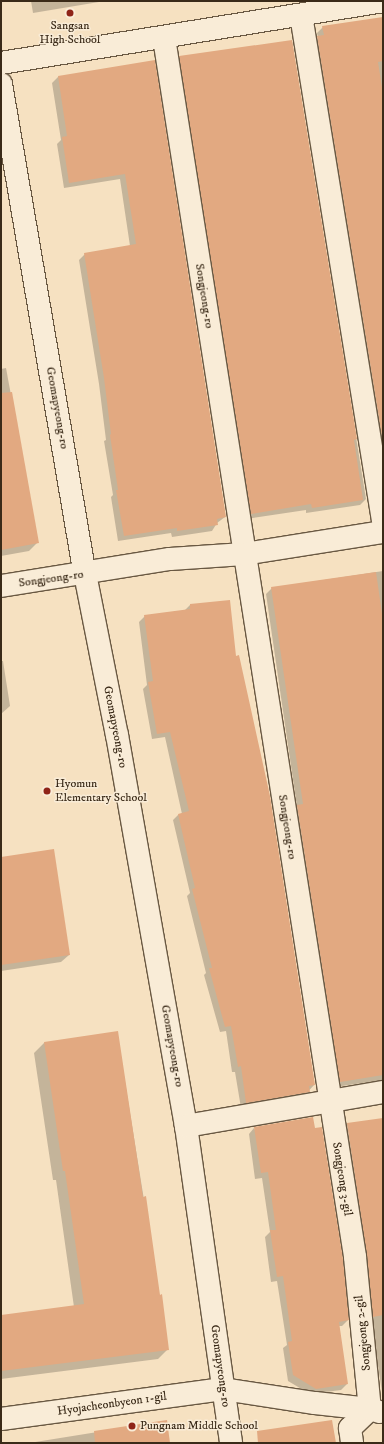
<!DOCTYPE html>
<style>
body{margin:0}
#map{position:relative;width:384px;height:1444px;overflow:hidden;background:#f6e1c1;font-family:"IM FELL DW Pica",serif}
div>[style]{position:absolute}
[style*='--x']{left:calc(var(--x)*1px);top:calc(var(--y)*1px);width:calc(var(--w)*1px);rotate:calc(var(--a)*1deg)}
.shadow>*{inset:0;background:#0003}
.building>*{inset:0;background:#e2a981}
.roads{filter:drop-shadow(1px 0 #695842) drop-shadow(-1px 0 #695842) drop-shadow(0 1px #695842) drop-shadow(0 -1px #695842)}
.minor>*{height:22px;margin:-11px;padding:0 11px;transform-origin:11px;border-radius:11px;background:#f9ecd7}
.dots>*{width:11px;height:11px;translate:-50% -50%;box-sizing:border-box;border:2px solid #f9ecd7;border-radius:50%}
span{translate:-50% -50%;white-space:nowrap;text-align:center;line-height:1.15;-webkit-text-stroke:3px #f9ecd7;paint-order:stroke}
.poi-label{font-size:12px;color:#3a2a18}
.left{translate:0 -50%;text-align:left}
.street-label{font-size:12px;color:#3a2a18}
.frame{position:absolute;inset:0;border:2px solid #3a2a18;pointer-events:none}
</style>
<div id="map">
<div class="shadow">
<i style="clip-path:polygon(31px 1px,105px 1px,33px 13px)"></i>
<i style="clip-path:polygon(383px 18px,383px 482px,312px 43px,318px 37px,317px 33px,323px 27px)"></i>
<i style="clip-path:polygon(292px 41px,366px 499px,360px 505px,306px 513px,306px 510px,246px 519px,174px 63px,180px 57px)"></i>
<i style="clip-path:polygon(154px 61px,225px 517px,217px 523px,212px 531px,172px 537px,171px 533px,118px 541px,111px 497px,113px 495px,104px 441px,106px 440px,99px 384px,79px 260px,85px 254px,130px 246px,120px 179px,64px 188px,57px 144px,61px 140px,52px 83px,58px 77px)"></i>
<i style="clip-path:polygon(6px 368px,38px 542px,29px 551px,1px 556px,1px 369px)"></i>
<i style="clip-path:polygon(383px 571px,383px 1080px,335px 1087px,292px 812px,297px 807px,266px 594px,272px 588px)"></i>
<i style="clip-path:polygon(190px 605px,235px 657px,314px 1085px,303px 1097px,241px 1108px,235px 1072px,232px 1072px,226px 1031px,220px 1032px,204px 975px,206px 973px,187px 896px,190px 893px,173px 820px,178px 815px,182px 814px,165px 737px,152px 739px,143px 689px,147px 685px,139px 622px,145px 616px,184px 611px)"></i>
<i style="clip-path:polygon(1px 661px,3px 661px,10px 706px,1px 714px)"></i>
<i style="clip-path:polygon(1px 858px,69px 955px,61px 962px,1px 971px)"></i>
<i style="clip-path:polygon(117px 1032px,168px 1349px,158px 1359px,1px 1379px,1px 1316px,74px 1307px,56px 1180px,53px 1180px,34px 1053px,44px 1043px)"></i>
<i style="clip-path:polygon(383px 1119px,383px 1398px,341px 1130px,347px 1124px)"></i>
<i style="clip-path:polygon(254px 1128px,348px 1320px,342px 1326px,338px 1326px,347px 1384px,341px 1390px,310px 1394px,288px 1381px,283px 1348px,287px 1345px,277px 1281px,271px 1282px,265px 1237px,270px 1232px,262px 1178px,255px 1179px,249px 1134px)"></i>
<i style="clip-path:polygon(166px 1421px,169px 1443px,29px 1443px)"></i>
</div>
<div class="building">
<i style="clip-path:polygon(383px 17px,383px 61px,378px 62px,383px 94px,382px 436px,317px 36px,324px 35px,322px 26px)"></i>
<i style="clip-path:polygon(292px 40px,357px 439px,354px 440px,363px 500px,312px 508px,311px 504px,251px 514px,179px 56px)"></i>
<i style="clip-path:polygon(155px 60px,226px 517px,217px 519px,218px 525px,177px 531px,177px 528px,124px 536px,116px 490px,118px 490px,110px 435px,111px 434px,104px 378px,84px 253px,136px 244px,125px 174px,69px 183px,62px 137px,67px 136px,58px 76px)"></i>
<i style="clip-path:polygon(12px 392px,39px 543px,1px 550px,1px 393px)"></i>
<i style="clip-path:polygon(376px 572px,383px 621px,383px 1075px,340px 1082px,297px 805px,303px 804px,271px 587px)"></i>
<i style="clip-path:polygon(230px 600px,236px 656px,239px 655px,270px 796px,315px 1085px,309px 1086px,310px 1092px,246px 1103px,241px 1066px,238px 1067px,231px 1026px,225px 1027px,209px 968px,212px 968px,192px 889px,195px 888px,178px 814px,189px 811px,170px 732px,157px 734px,148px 682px,153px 681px,144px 615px,190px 609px,190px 604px)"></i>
<i style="clip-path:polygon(54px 849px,70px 955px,1px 965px,1px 857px)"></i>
<i style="clip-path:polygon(118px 1031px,143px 1197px,146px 1196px,160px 1295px,162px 1294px,169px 1350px,1px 1371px,1px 1315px,84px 1304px,65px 1171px,63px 1171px,44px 1042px)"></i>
<i style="clip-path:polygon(313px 1117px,315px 1128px,322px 1127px,343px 1259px,349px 1320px,339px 1322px,348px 1384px,316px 1389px,293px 1375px,288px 1342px,292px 1341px,283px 1276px,277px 1277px,270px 1230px,276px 1230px,268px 1172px,261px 1173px,254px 1127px)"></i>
<i style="clip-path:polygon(383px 1118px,383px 1315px,373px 1317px,367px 1255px,347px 1123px)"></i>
<i style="clip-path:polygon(167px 1420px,170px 1443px,95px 1443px,94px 1431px)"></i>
<i style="clip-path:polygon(332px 1420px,336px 1443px,258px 1443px,257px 1431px)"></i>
</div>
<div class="roads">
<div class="minor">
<i style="--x:301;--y:15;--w:513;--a:80.79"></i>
<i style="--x:164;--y:38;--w:1234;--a:81.09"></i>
<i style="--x:355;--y:1257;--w:153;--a:84.4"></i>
<i style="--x:370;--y:1409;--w:28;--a:136"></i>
<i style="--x:350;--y:1428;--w:15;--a:82"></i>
<i style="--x:1;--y:63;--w:387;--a:-9.2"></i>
<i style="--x:1;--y:84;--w:497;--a:80.3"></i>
<i style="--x:85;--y:574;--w:164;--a:78.8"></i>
<i style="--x:117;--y:735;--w:397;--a:80"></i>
<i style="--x:186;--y:1126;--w:320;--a:81.9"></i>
<i style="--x:1;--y:586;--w:171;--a:-9.1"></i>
<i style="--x:170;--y:559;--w:74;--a:-3.9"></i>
<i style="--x:244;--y:554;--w:141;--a:-9"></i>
<i style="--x:186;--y:1126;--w:200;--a:-9.8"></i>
<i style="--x:1;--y:1419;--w:224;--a:-7.7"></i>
<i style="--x:223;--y:1389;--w:93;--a:8.7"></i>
<i style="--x:315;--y:1403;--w:55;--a:6.2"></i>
<i style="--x:370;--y:1409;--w:10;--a:17"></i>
</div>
</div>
<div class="dots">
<i style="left:70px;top:13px;background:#8f2418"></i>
<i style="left:47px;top:791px;background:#8f2418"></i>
<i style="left:132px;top:1426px;background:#8f2418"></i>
</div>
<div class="poi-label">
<span style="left:70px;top:33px">Sangsan<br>High School</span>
<span class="left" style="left:55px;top:791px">Hyomun<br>Elementary School</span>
<span class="left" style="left:140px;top:1426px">Pungnam Middle School</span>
</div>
<div class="street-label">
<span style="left:204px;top:296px;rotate:81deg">Songjeong-ro</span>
<span style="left:57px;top:408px;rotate:80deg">Geomapyeong-ro</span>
<span style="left:51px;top:579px;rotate:-8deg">Songjeong-ro</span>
<span style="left:115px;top:727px;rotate:79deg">Geomapyeong-ro</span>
<span style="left:287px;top:827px;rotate:81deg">Songjeong-ro</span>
<span style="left:172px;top:1046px;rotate:80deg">Geomapyeong-ro</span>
<span style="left:342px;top:1179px;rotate:81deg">Songjeong 3-gil</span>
<span style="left:363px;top:1333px;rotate:-96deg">Songjeong 2-gil</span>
<span style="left:220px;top:1366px;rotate:82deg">Geomapyeong-ro</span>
<span style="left:112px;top:1404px;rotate:-8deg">Hyojacheonbyeon 1-gil</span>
</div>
<div class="frame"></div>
</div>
